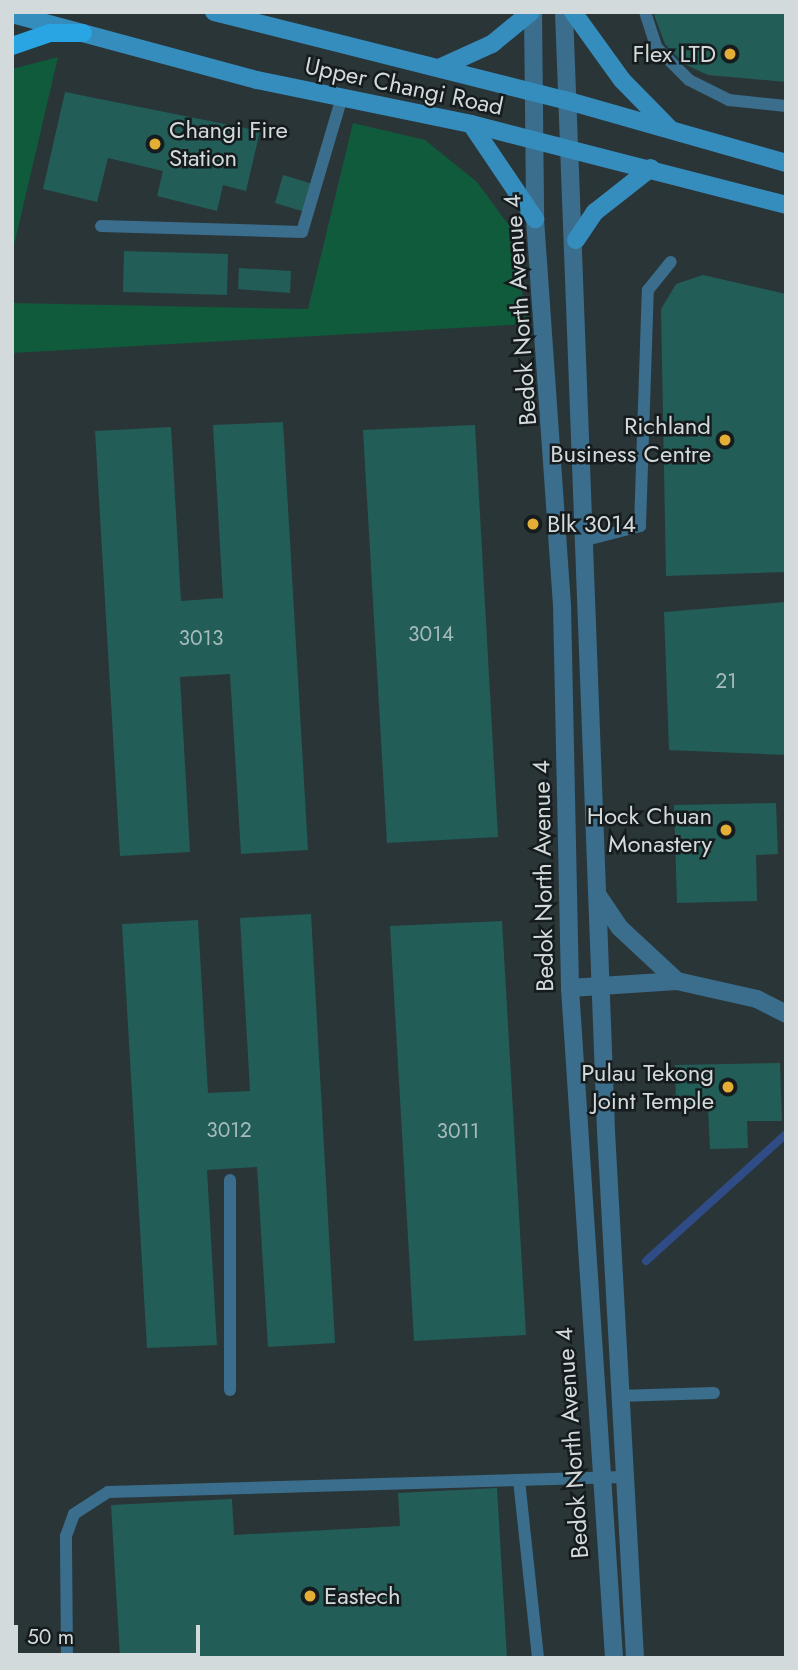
<!DOCTYPE html>
<style>
body{margin:0}
#map{position:relative;width:798px;height:1670px;overflow:hidden;background:#2a3538;font-family:Jost,sans-serif}
div>[style]{position:absolute}
[style*='--x']{left:calc(var(--x)*1px);top:calc(var(--y)*1px);width:calc(var(--w)*1px);rotate:calc(var(--a)*1deg)}
.green>*{inset:0;background:#105b3b}
.stream>*{height:8px;margin:-4px;padding:0 4px;transform-origin:4px;border-radius:4px;background:#304c86}
.building>*{inset:0;background:#225d57}
.lane>*{height:12px;margin:-6px;padding:0 6px;transform-origin:6px;border-radius:6px;background:#3b6d8c}
.street>*{height:18px;margin:-9px;padding:0 9px;transform-origin:9px;border-radius:9px;background:#3b6d8c}
.secondary>*{height:18px;margin:-9px;padding:0 9px;transform-origin:9px;border-radius:9px;background:#358dbe}
.primary>*{height:18px;margin:-9px;padding:0 9px;transform-origin:9px;border-radius:9px;background:#29a5e4}
.dots>*{width:19px;height:19px;translate:-50% -50%;box-sizing:border-box;border:4px solid #161c1d;border-radius:50%}
span{translate:-50% -50%;white-space:nowrap;text-align:center;line-height:1.15;-webkit-text-stroke:5px #161c1d;paint-order:stroke}
.number-label{font-size:21px;color:#a6bbba}
.number-label span{-webkit-text-stroke-width:0}
.poi-label{font-size:24px;color:#d2dadb}
.right{translate:-100% -50%;text-align:right}
.left{translate:0 -50%;text-align:left}
.street-label{font-size:24px;color:#d2dadb}
.frame{position:absolute;inset:0;border:14px solid #d2dadb;pointer-events:none}
.scale{position:absolute;left:14px;top:1625px;width:186px;height:32px;box-sizing:border-box;border:4px solid #d2dadb;border-top:0;padding-left:9px;font-size:21px;line-height:24px;white-space:nowrap;color:#d2dadb;-webkit-text-stroke:5px #161c1d;paint-order:stroke}
</style>
<div id="map">
<div class="green">
<i style="clip-path:polygon(58px 57px,12px 254px,12px 69px)"></i>
<i style="clip-path:polygon(353px 123px,425px 140px,477px 182px,510px 227px,528px 324px,12px 353px,12px 303px,308px 309px)"></i>
</div>
<div class="stream">
<i style="--x:646;--y:1261;--w:189;--a:-42.2"></i>
</div>
<div class="building">
<i style="clip-path:polygon(653px 12px,786px 12px,786px 82px,708px 75px,684px 64px,665px 44px)"></i>
<i style="clip-path:polygon(65px 92px,260px 131px,246px 191px,223px 185px,217px 211px,157px 196px,163px 171px,108px 158px,97px 202px,43px 189px)"></i>
<i style="clip-path:polygon(283px 175px,313px 184px,305px 212px,275px 203px)"></i>
<i style="clip-path:polygon(124px 251px,228px 254px,227px 295px,123px 292px)"></i>
<i style="clip-path:polygon(239px 268px,291px 271px,290px 293px,238px 289px)"></i>
<i style="clip-path:polygon(703px 275px,786px 294px,786px 572px,666px 576px,661px 309px,676px 284px)"></i>
<i style="clip-path:polygon(283px 422px,308px 850px,241px 854px,230px 674px,180px 677px,190px 852px,120px 856px,95px 431px,171px 427px,181px 601px,223px 598px,213px 425px)"></i>
<i style="clip-path:polygon(475px 425px,498px 837px,387px 843px,363px 430px)"></i>
<i style="clip-path:polygon(786px 602px,786px 755px,669px 750px,664px 612px)"></i>
<i style="clip-path:polygon(776px 803px,778px 854px,756px 855px,757px 901px,677px 903px,674px 805px)"></i>
<i style="clip-path:polygon(311px 914px,335px 1343px,268px 1347px,257px 1167px,207px 1170px,217px 1345px,147px 1348px,122px 924px,198px 920px,208px 1093px,250px 1091px,240px 918px)"></i>
<i style="clip-path:polygon(502px 921px,526px 1335px,414px 1341px,390px 926px)"></i>
<i style="clip-path:polygon(780px 1063px,782px 1121px,747px 1121px,748px 1148px,710px 1149px,708px 1108px,676px 1109px,675px 1065px)"></i>
<i style="clip-path:polygon(497px 1488px,507px 1658px,120px 1658px,111px 1505px,232px 1499px,234px 1535px,400px 1526px,398px 1493px)"></i>
</div>
<div class="lane">
<i style="--x:645;--y:12;--w:38;--a:72"></i>
<i style="--x:657;--y:48;--w:45;--a:45"></i>
<i style="--x:689;--y:80;--w:45;--a:26.6"></i>
<i style="--x:729;--y:100;--w:57;--a:6"></i>
<i style="--x:101;--y:226;--w:201;--a:1.7"></i>
<i style="--x:302;--y:232;--w:141;--a:-73.5"></i>
<i style="--x:586;--y:540;--w:56;--a:-14.5"></i>
<i style="--x:640;--y:526;--w:236;--a:-88.1"></i>
<i style="--x:648;--y:290;--w:36;--a:-51"></i>
<i style="--x:230;--y:1390;--w:210;--a:-90"></i>
<i style="--x:618;--y:1396;--w:96;--a:-1.8"></i>
<i style="--x:519;--y:1480;--w:179;--a:83.9"></i>
<i style="--x:67;--y:1658;--w:122;--a:-90.5"></i>
<i style="--x:66;--y:1536;--w:23;--a:-70"></i>
<i style="--x:74;--y:1514;--w:40;--a:-32.9"></i>
<i style="--x:108;--y:1492;--w:515;--a:-1.67"></i>
</div>
<div class="street">
<i style="--x:533;--y:12;--w:207;--a:89.4"></i>
<i style="--x:535;--y:219;--w:387;--a:86"></i>
<i style="--x:562;--y:605;--w:383;--a:88.8"></i>
<i style="--x:570;--y:988;--w:671;--a:86.24"></i>
<i style="--x:564;--y:12;--w:1120;--a:87.85"></i>
<i style="--x:606;--y:1131;--w:528;--a:86.85"></i>
<i style="--x:599;--y:897;--w:37;--a:56"></i>
<i style="--x:620;--y:928;--w:78;--a:42.9"></i>
<i style="--x:570;--y:988;--w:107;--a:-3.7"></i>
<i style="--x:677;--y:981;--w:82;--a:12.7"></i>
<i style="--x:757;--y:999;--w:33;--a:27"></i>
</div>
<div class="secondary">
<i style="--x:214;--y:12;--w:362;--a:14.1"></i>
<i style="--x:565;--y:100;--w:230;--a:15.9"></i>
<i style="--x:573;--y:12;--w:84;--a:54.2"></i>
<i style="--x:622;--y:80;--w:67;--a:45.6"></i>
<i style="--x:12;--y:14;--w:254;--a:15.1"></i>
<i style="--x:257;--y:80;--w:218;--a:11.6"></i>
<i style="--x:471;--y:124;--w:325;--a:14.4"></i>
<i style="--x:439;--y:68;--w:58;--a:-24.4"></i>
<i style="--x:492;--y:44;--w:50;--a:-39.4"></i>
<i style="--x:471;--y:124;--w:115;--a:56"></i>
<i style="--x:576;--y:240;--w:34;--a:-56"></i>
<i style="--x:595;--y:212;--w:71;--a:-38.2"></i>
</div>
<div class="primary">
<i style="--x:12;--y:46;--w:40;--a:-18.9"></i>
<i style="--x:50;--y:33;--w:33;--a:0"></i>
</div>
<div class="dots">
<i style="left:730px;top:54px;background:#e4ad35"></i>
<i style="left:155px;top:144px;background:#e4ad35"></i>
<i style="left:725px;top:440px;background:#e4ad35"></i>
<i style="left:533px;top:524px;background:#e4ad35"></i>
<i style="left:726px;top:830px;background:#e4ad35"></i>
<i style="left:728px;top:1087px;background:#e4ad35"></i>
<i style="left:310px;top:1596px;background:#e4ad35"></i>
</div>
<div class="number-label">
<span style="left:431px;top:634px">3014</span>
<span style="left:201px;top:638px">3013</span>
<span style="left:726px;top:681px">21</span>
<span style="left:229px;top:1130px">3012</span>
<span style="left:458px;top:1131px">3011</span>
</div>
<div class="poi-label">
<span class="right" style="left:716px;top:54px">Flex LTD</span>
<span class="left" style="left:169px;top:144px">Changi Fire<br>Station</span>
<span class="right" style="left:711px;top:440px">Richland<br>Business Centre</span>
<span class="left" style="left:547px;top:524px">Blk 3014</span>
<span class="right" style="left:712px;top:830px">Hock Chuan<br>Monastery</span>
<span class="right" style="left:714px;top:1087px">Pulau Tekong<br>Joint Temple</span>
<span class="left" style="left:324px;top:1596px">Eastech</span>
</div>
<div class="street-label">
<span style="left:404px;top:86px;rotate:12deg">Upper Changi Road</span>
<span style="left:520px;top:310px;rotate:-94deg">Bedok North Avenue 4</span>
<span style="left:543px;top:876px;rotate:-91deg">Bedok North Avenue 4</span>
<span style="left:572px;top:1443px;rotate:-94deg">Bedok North Avenue 4</span>
</div>
<div class="frame"></div>
<div class="scale">50 m</div>
</div>
